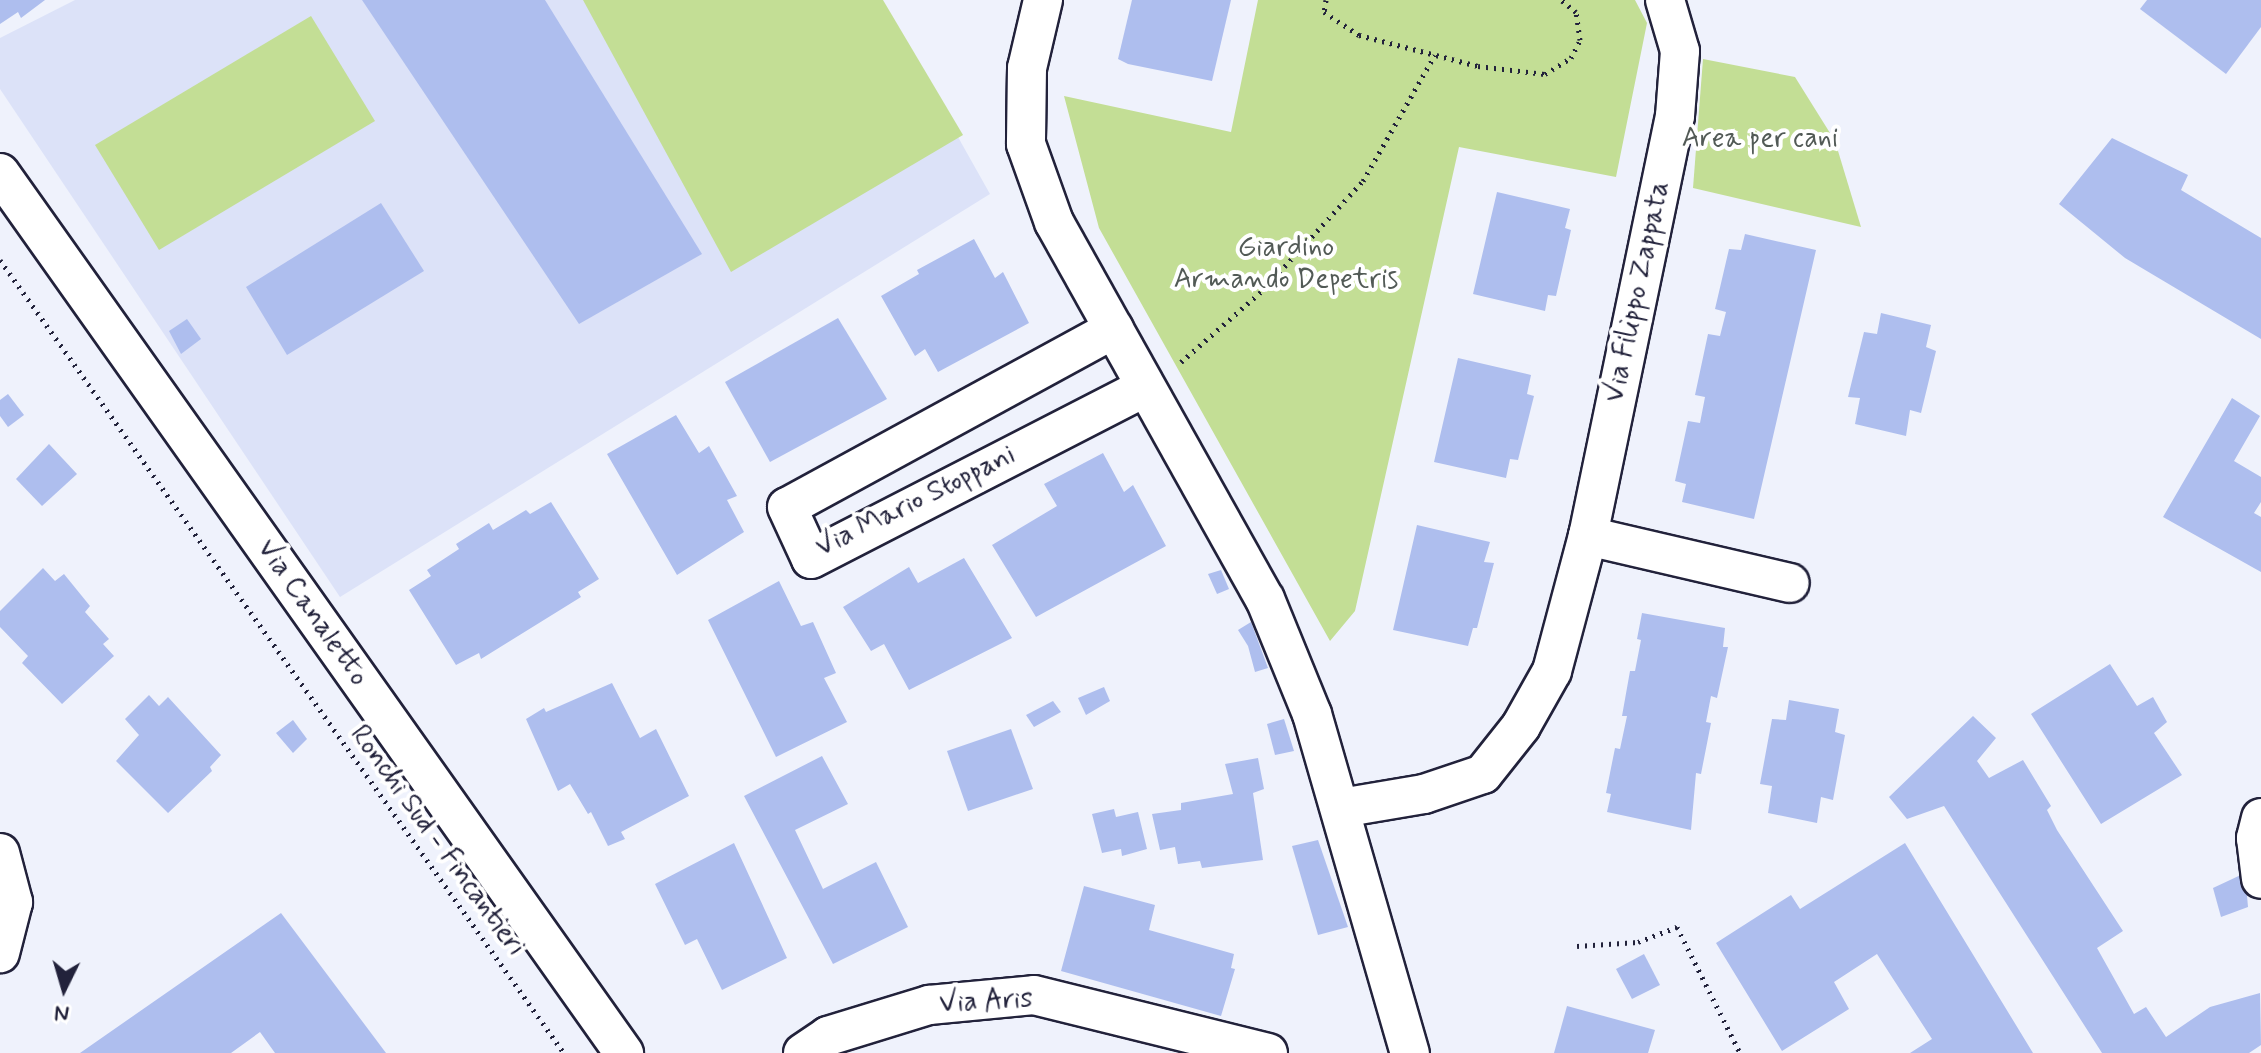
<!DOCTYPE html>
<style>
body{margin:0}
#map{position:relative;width:2261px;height:1053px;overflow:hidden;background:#eff2fc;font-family:Mynerve,sans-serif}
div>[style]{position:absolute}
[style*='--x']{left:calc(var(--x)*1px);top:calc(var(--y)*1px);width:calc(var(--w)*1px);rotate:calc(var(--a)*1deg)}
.built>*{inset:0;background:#dce2f8}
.green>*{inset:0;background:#c3de95}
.building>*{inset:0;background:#aebeee}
.path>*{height:5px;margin-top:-2.5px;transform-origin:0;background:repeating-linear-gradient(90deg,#22223b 0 2px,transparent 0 8px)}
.roads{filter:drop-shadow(2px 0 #22223b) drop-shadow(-2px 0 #22223b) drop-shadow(0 2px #22223b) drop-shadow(0 -2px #22223b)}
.street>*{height:38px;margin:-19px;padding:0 19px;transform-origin:19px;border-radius:19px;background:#fff}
span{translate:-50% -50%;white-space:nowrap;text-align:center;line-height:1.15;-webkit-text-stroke:8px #fff;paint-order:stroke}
.park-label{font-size:28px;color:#525a56}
.street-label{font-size:28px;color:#22223b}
.north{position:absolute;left:24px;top:949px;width:80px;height:80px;-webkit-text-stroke:6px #fff;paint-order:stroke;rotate:185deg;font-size:22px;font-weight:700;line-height:32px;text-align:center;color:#22223b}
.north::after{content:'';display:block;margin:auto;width:28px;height:36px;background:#22223b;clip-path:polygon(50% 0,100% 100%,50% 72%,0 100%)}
</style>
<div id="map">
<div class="built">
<i style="clip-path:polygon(75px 0,881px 0,990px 194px,340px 597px,0 89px,0 38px)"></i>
</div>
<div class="green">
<i style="clip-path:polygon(583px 0,883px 0,963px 135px,731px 272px)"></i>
<i style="clip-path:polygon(1258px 0,1635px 0,1647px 23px,1616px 177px,1459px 147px,1355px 611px,1330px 641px,1099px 228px,1064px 96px,1231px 132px)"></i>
<i style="clip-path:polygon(311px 16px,375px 121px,159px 250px,95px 145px)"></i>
<i style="clip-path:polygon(1703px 59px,1795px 77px,1835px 141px,1861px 227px,1693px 188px)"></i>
</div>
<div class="building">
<i style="clip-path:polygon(0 0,45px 0,21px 18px,18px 12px,0 24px)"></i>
<i style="clip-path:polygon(362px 0,545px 0,702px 254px,579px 324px)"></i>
<i style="clip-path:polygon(1132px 0,1231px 0,1212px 81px,1128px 64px,1118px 59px)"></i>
<i style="clip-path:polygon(2147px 0,2261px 0,2261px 27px,2226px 74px,2140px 9px)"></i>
<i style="clip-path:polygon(2112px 138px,2188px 175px,2181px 190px,2261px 238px,2261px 339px,2125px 258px,2059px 204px)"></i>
<i style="clip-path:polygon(1497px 192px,1570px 209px,1565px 228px,1571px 230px,1556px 296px,1548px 295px,1545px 311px,1473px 294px)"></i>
<i style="clip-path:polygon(381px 203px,424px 271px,287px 355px,246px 287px)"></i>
<i style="clip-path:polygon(1745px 234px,1816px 250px,1754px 519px,1682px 502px,1686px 484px,1675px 481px,1688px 421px,1700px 423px,1705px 397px,1695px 395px,1708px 334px,1720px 336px,1726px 312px,1715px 309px,1729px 249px,1741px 250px)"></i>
<i style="clip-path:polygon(974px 239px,995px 278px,1003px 272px,1029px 323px,938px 372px,925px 349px,915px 356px,881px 296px,919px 274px,917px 270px)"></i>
<i style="clip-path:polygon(1881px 313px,1931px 325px,1926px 347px,1936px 351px,1921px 413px,1910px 410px,1906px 436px,1855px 424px,1860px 398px,1848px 397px,1864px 332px,1877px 334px)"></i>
<i style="clip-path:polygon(838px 318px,887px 399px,770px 462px,725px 382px)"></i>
<i style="clip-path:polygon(187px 319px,201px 339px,181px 354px,169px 331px)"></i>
<i style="clip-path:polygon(1458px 358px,1531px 375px,1527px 394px,1534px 396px,1518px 460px,1510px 459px,1506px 478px,1434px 462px)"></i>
<i style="clip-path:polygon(8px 394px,24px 415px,8px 427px,0 416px,0 400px)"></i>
<i style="clip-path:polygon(2232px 398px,2260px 416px,2234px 461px,2261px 477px,2261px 502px,2254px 513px,2261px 517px,2261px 572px,2163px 517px)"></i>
<i style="clip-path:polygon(676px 415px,699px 453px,709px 446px,737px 496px,727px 500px,744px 532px,677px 575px,607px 454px)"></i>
<i style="clip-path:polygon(49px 444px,77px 474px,42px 506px,16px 479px)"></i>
<i style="clip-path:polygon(1103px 453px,1124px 492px,1133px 485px,1166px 546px,1036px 617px,992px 545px,1057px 506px,1044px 484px)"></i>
<i style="clip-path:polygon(551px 502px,599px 579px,578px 592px,581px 597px,481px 659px,479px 653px,456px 665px,409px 590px,431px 576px,427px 570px,459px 549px,456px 544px,489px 523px,493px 530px,526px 510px,530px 514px)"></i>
<i style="clip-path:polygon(1417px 525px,1490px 542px,1484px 562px,1494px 563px,1477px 628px,1473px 628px,1468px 646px,1393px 630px)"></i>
<i style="clip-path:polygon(964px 558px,1012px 638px,909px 690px,884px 644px,871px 651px,843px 607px,909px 567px,918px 583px)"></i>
<i style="clip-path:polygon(43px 568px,55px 581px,64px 574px,90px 606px,85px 612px,109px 639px,103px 644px,114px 656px,62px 704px,22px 663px,28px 656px,0 627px,0 611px)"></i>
<i style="clip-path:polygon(1221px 570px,1229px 589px,1217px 594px,1208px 574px)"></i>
<i style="clip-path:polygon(779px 581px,801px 626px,813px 622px,836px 673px,824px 678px,847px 722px,776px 757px,708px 620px)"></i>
<i style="clip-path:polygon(1642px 613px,1725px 628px,1723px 647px,1728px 647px,1717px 698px,1711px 696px,1706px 722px,1711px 723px,1701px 774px,1696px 773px,1691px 830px,1607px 812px,1611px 794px,1606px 793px,1615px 748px,1620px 749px,1627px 716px,1622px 716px,1630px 671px,1635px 671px,1641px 640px,1637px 639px)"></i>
<i style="clip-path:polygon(1251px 622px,1268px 668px,1255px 672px,1248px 646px,1238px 630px)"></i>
<i style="clip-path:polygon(2110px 664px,2137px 706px,2153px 697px,2167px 722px,2154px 733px,2182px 775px,2101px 824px,2031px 714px)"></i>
<i style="clip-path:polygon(612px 683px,640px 738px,656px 729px,689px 796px,621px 832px,625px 839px,608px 846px,591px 812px,588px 814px,570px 784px,558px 791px,526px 719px,544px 708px,546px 712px)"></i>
<i style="clip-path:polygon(1104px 687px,1110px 701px,1086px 715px,1078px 698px)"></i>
<i style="clip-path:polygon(149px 695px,159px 706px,168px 697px,221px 755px,210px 767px,212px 771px,168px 813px,116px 761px,139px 735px,125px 719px)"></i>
<i style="clip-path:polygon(1789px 700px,1839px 709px,1835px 732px,1845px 735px,1833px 800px,1821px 797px,1817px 823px,1768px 813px,1772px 786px,1760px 784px,1772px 719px,1786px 720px)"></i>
<i style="clip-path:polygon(1053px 701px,1061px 712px,1034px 727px,1026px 715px)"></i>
<i style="clip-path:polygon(1973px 716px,1996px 738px,1977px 761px,1989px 778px,2023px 760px,2051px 806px,2047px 810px,2057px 830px,2123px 931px,2097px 948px,2134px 1014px,2146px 1007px,2166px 1037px,2210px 1007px,2260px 993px,2261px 1045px,2249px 1053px,2102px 1053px,1944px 806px,1907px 819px,1889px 797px)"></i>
<i style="clip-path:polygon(1284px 719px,1294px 751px,1275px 755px,1267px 724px)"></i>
<i style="clip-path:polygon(293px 720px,307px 739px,293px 753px,276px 733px)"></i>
<i style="clip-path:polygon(1011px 729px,1033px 789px,968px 811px,947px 751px)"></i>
<i style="clip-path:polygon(822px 756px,848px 804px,795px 830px,823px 889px,876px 862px,908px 927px,833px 964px,744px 796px)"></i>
<i style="clip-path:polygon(1258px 758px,1264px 789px,1253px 793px,1263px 860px,1202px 868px,1200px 861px,1178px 864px,1175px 847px,1160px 850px,1152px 814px,1181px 810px,1181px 803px,1233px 794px,1225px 764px)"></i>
<i style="clip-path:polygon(1114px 809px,1116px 817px,1138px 812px,1147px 849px,1122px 856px,1121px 849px,1102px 853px,1092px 814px)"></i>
<i style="clip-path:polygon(1318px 840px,1348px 927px,1318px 935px,1292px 846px)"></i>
<i style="clip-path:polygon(734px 843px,787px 958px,722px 990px,697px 939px,685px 945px,655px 884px)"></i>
<i style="clip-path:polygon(1905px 843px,2033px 1053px,1910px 1053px,1932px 1039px,1877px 954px,1834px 982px,1849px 1009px,1782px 1051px,1716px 943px,1791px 895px,1800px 909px)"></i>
<i style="clip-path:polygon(2245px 873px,2248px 907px,2221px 917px,2213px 888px)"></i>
<i style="clip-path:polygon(1084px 886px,1155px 905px,1149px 930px,1234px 954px,1231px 968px,1235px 969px,1221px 1016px,1061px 971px)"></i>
<i style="clip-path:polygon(281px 913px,386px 1053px,275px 1053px,260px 1032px,231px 1053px,80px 1053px)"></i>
<i style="clip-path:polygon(1644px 954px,1660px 985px,1632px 999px,1616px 969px)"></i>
<i style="clip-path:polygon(1567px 1006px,1655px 1030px,1648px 1053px,1554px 1053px)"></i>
</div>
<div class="path">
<i style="--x:1326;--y:0;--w:12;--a:99"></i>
<i style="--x:1324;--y:12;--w:42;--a:33.3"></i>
<i style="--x:1359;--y:35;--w:123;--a:14.6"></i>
<i style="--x:1478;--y:66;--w:67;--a:6.8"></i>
<i style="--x:1545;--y:74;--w:31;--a:-32"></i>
<i style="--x:1571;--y:58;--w:20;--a:-63"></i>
<i style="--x:1580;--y:40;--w:28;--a:-98"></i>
<i style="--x:1576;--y:12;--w:19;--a:-141"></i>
<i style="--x:0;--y:260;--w:973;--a:54.58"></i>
<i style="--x:1181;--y:362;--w:109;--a:-41.3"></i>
<i style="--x:1263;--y:290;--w:148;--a:-47.5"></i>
<i style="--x:1363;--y:181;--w:145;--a:-60.3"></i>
<i style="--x:1577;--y:946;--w:61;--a:-3.8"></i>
<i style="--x:1638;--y:942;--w:42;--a:-21"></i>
<i style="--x:1677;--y:927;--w:141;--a:63.4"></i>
</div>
<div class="roads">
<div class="street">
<i style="--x:1043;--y:0;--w:70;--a:103.2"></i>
<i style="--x:1027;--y:68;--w:76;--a:90.8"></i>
<i style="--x:1026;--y:144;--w:83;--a:70.3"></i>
<i style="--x:1054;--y:222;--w:432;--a:60.8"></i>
<i style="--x:1265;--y:599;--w:124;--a:67.8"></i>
<i style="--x:1312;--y:714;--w:353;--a:73.9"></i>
<i style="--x:0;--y:173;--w:1079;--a:54.66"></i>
<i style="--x:1114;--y:329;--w:372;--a:151.4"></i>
<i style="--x:787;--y:507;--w:57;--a:65.2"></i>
<i style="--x:811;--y:559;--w:376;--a:-27.2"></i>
<i style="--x:1588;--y:536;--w:207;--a:13.1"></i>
<i style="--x:1341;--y:808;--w:84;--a:-9.6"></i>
<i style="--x:1424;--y:794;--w:62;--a:-18.7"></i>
<i style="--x:1483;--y:774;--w:61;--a:-51.6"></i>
<i style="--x:1521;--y:726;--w:63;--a:-60.6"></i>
<i style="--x:1552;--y:671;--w:140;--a:-75.1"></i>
<i style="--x:1588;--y:536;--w:429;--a:-78.3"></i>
<i style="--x:1675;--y:116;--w:65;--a:-85.6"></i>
<i style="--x:1680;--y:51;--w:53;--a:-106.4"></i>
<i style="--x:2261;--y:818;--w:21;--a:104"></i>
<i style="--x:2256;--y:838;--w:41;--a:83"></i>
<i style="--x:0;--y:853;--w:51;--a:75.1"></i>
<i style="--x:13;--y:902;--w:53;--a:104.3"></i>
<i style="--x:803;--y:1053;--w:30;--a:-34"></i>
<i style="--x:828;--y:1036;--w:106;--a:-17.1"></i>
<i style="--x:929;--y:1005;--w:105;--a:-5.4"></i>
<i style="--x:1034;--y:995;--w:241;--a:13.9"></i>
</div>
</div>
<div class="park-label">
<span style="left:1760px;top:139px">Area per cani</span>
<span style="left:1286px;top:264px">Giardino<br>Armando Depetris</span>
</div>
<div class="street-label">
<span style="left:1638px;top:292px;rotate:-78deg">Via Filippo Zappata</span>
<span style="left:916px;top:502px;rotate:-26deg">Via Mario Stoppani</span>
<span style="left:312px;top:613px;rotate:55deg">Via Canaletto</span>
<span style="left:437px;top:841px;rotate:54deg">Ronchi Sud - Fincantieri</span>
<span style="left:986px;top:1002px;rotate:-3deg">Via Aris</span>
</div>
<div class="north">N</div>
</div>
